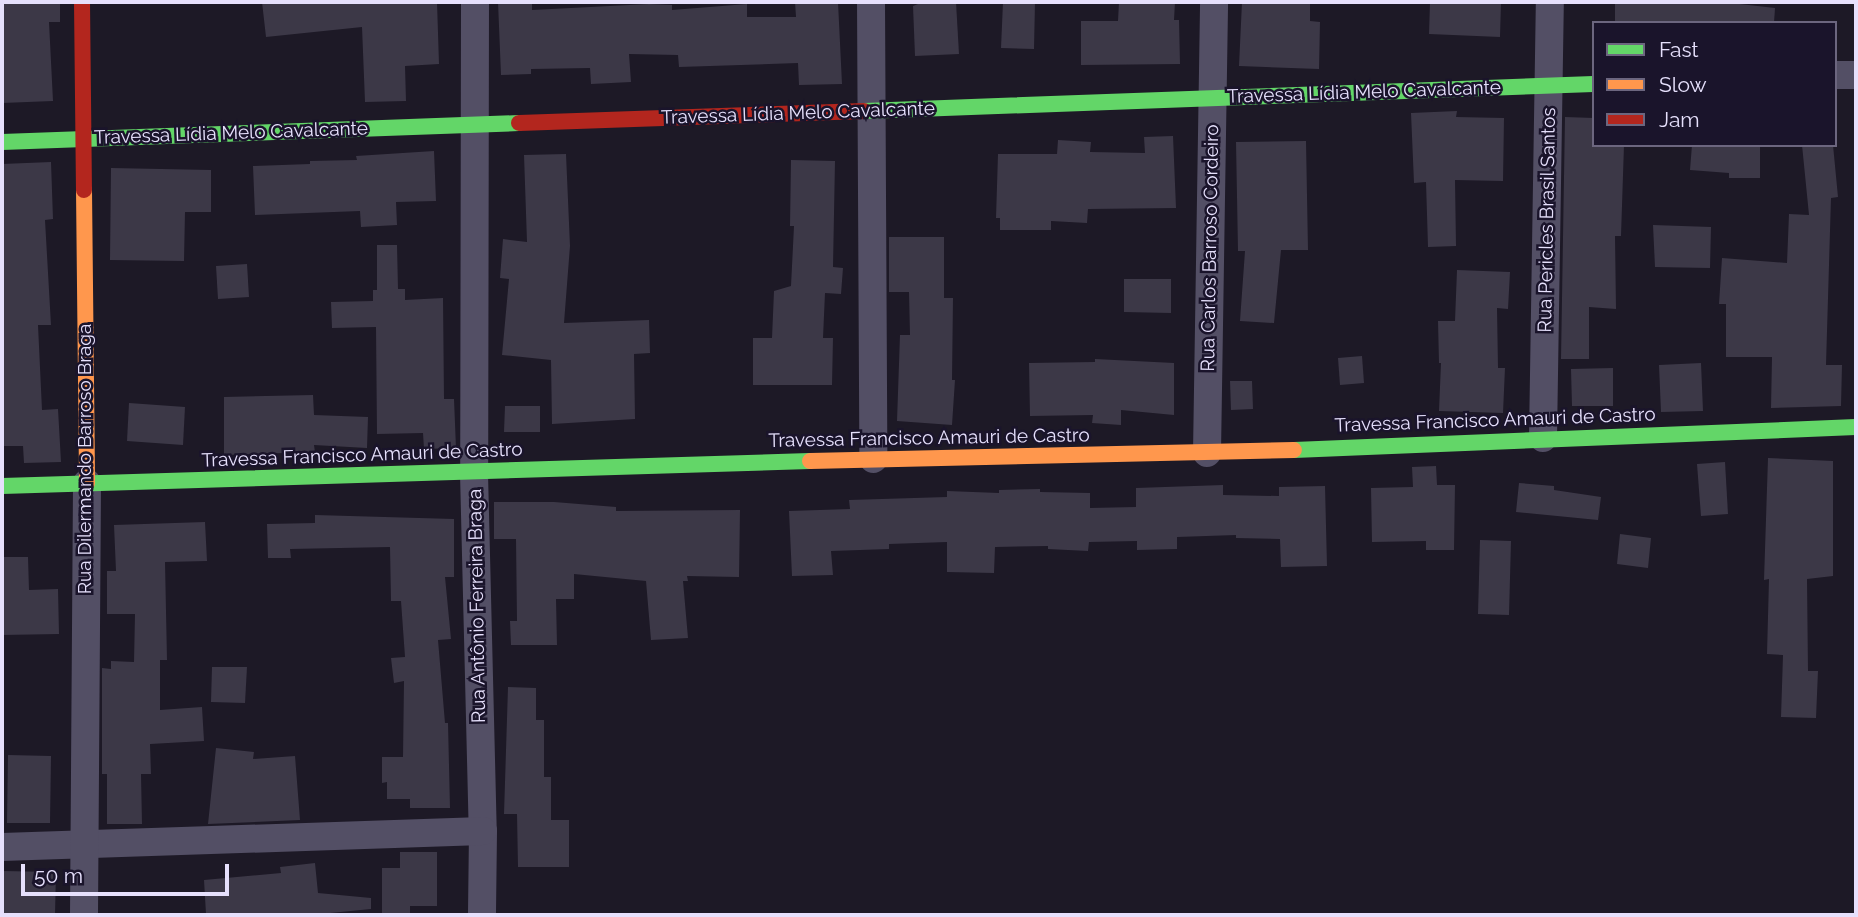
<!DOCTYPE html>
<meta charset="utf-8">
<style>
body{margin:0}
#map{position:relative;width:1858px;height:917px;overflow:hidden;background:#1d1926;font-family:Raleway,sans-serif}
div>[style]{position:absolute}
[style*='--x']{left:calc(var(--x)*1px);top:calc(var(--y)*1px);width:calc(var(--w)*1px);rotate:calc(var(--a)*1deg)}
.building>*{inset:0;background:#3c3847}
.street>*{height:28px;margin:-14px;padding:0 14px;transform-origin:14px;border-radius:14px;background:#534f65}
.fast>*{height:16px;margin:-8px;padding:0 8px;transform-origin:8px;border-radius:8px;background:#63d668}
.slow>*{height:16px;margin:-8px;padding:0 8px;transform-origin:8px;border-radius:8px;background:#ff974d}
.jam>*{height:16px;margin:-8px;padding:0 8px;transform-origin:8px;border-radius:8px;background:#b3261e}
span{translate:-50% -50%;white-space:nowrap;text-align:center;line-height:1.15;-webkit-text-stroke:5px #1a142b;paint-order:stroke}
.street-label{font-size:19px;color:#e6e0fc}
.frame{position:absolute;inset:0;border:4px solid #e6e0fc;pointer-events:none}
.legend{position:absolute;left:1592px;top:21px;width:245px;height:126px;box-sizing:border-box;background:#1a142b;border:2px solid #6c667f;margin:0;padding:9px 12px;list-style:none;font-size:21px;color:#e6e0fc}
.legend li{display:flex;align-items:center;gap:14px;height:35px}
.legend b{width:35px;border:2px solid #6c667f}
.scale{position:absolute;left:21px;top:864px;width:208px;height:32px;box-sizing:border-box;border:4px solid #e6e0fc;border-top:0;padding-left:9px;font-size:21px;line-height:24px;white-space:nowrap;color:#e6e0fc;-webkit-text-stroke:5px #1a142b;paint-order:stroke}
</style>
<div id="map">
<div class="building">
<i style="clip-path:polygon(2px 2px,60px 2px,60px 22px,49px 22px,53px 101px,2px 103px)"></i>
<i style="clip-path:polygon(262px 2px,437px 2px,439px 64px,405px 66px,406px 101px,365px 102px,362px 27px,266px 37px)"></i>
<i style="clip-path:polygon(498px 2px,532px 2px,532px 10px,649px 4px,672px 5px,672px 10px,747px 4px,747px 17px,796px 17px,795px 2px,838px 2px,842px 84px,799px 85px,798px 63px,679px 67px,678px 55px,629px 54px,631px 82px,591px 84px,590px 68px,531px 69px,531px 74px,501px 75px)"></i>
<i style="clip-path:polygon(923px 2px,956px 2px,959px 54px,915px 56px,913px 6px)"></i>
<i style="clip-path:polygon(1003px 2px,1035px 2px,1034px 49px,1001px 48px)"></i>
<i style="clip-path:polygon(1119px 2px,1175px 2px,1174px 20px,1179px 20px,1180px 64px,1081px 65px,1081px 21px,1118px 21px)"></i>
<i style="clip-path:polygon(1242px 2px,1310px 2px,1310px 21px,1320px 22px,1319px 69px,1239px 66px)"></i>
<i style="clip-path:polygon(1430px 2px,1501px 2px,1500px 37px,1429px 34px)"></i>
<i style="clip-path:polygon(1615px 2px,1722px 2px,1775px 8px,1774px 23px,1615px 23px)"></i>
<i style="clip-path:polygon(1457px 111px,1456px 117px,1504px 118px,1503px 181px,1455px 180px,1456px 246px,1428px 247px,1426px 182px,1414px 183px,1411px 113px)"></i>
<i style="clip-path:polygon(1565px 117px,1594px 118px,1594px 145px,1624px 145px,1621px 236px,1615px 236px,1616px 309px,1589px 307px,1589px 359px,1561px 359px)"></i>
<i style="clip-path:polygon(1173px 136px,1176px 208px,1088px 209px,1087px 223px,1051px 221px,1051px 230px,1000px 230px,1000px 218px,996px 218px,998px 154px,1057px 154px,1058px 140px,1091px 142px,1090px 152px,1145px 153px,1144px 137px)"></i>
<i style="clip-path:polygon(1306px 141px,1308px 250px,1281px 250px,1274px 323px,1240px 321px,1245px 251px,1238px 251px,1236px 142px)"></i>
<i style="clip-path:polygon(1692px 145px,1760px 145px,1760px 178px,1729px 178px,1729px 173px,1690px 170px)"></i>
<i style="clip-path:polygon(1802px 145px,1833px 145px,1838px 197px,1831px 198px,1826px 365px,1842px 365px,1841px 406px,1771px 408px,1772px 357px,1726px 357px,1726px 304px,1719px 304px,1722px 258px,1787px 263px,1789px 214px,1809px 215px)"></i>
<i style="clip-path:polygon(434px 151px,436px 201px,396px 202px,397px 225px,361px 227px,360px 211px,255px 215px,253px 166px,310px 164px,310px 161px,357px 160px,356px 156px)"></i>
<i style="clip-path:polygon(566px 154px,570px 246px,564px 323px,649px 320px,650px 353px,634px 354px,635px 419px,552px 424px,551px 360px,502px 355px,509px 279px,500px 278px,503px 239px,527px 242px,524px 155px)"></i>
<i style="clip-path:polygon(791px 160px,835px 161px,833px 267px,843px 268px,841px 294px,825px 293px,823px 338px,833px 338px,832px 385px,753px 385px,753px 338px,772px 338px,774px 291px,791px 286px,794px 226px,790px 226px)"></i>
<i style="clip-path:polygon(51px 162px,53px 219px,45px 220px,51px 325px,38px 325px,42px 410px,58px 409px,61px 462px,24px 463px,23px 446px,2px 446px,2px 164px)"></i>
<i style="clip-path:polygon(111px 168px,211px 170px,211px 212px,185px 212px,184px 261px,110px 260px)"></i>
<i style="clip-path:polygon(1653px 225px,1711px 227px,1710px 268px,1655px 267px)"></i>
<i style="clip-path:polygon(889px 237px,944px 237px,944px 298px,953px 298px,952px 380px,955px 380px,952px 425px,897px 421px,900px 335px,910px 335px,909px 292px,889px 292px)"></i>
<i style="clip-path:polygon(377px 245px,397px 245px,398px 289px,405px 289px,405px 300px,443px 298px,444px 399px,454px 399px,456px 448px,424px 449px,423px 433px,377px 434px,376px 327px,332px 328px,331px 302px,373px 301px,373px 290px,377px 290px)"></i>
<i style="clip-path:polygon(247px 264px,249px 297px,218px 299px,216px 266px)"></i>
<i style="clip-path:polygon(1457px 270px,1510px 272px,1508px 309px,1497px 308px,1498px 368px,1505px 368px,1503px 413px,1439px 411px,1441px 363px,1439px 363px,1438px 321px,1455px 321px)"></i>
<i style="clip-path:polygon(1124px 279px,1171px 279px,1171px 313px,1124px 312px)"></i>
<i style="clip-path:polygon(1362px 356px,1364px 383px,1340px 385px,1338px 358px)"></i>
<i style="clip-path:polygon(1095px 359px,1174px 363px,1174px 415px,1121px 410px,1121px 425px,1092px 423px,1093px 415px,1030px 416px,1029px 363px,1095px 362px)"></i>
<i style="clip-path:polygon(1701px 363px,1703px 411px,1661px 412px,1659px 365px)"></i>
<i style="clip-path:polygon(1613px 368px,1613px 406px,1572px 406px,1571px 369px)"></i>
<i style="clip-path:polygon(1230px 381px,1252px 381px,1253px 409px,1231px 410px)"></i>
<i style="clip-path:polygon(313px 395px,314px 415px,368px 417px,367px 448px,314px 445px,315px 452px,224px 455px,224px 397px)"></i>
<i style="clip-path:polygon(129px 403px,185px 407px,183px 445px,127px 441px)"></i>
<i style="clip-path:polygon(505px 406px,540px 406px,540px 432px,504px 432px)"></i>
<i style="clip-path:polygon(1768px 458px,1833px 461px,1833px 576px,1807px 579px,1808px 671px,1818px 671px,1816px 718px,1781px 717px,1783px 655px,1767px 654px,1769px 579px,1764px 580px)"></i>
<i style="clip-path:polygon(1725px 462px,1728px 514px,1701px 516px,1697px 464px)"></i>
<i style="clip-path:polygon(1436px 466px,1437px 485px,1455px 485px,1454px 550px,1426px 550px,1426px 541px,1372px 542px,1371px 488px,1413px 487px,1412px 467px)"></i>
<i style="clip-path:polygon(1519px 483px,1554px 486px,1554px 490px,1601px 497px,1598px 520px,1516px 512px)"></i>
<i style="clip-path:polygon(1223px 485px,1223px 495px,1279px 496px,1279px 487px,1325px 486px,1327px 566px,1281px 567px,1280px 539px,1236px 538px,1236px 535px,1177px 537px,1177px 549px,1137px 550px,1137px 541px,1089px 542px,1088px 551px,1048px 549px,1048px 546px,995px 547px,994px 573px,947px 572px,947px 542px,889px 544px,889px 549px,831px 551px,833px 575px,792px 576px,789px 511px,850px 509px,849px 500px,947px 497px,947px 491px,999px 493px,999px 490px,1040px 489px,1040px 492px,1090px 493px,1090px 508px,1136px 507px,1136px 488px)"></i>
<i style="clip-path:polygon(494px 502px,554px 502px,616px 507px,616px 511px,740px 510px,739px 577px,687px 576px,688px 581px,683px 581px,688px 638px,651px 640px,646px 581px,574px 574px,574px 599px,556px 599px,557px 645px,511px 645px,510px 621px,517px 621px,516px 539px,494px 539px)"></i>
<i style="clip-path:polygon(315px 515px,454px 519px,454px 577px,445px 577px,451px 639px,438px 640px,445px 723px,448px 723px,450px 808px,410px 808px,410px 799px,387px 799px,387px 782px,382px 783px,382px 757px,403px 757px,404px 681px,394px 683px,391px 658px,405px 657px,401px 601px,391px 601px,390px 547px,290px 549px,291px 558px,268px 558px,267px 524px,315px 523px)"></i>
<i style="clip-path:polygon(205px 522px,207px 561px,165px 562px,167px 660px,160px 660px,160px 710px,202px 707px,204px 741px,150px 744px,151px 774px,141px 774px,142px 824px,107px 824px,107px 774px,102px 774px,102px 668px,111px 669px,111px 661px,134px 662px,135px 614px,107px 614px,107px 571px,116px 571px,114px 525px)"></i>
<i style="clip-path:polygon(1620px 534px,1651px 538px,1648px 568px,1617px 564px)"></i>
<i style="clip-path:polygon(1480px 540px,1511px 541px,1509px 615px,1478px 614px)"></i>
<i style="clip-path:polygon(2px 557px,28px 557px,29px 590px,58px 589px,59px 634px,2px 635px)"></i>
<i style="clip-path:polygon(212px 667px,247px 667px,245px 703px,211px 702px)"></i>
<i style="clip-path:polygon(508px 687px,536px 688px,536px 720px,544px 720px,544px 777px,551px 777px,551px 820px,569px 820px,569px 867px,518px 867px,517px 814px,504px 814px)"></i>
<i style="clip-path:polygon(216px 748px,254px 752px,253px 759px,295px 756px,300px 820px,208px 824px)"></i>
<i style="clip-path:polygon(8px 755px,51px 756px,50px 823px,7px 823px)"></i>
<i style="clip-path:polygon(400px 852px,437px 852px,437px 906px,410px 906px,410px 915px,382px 915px,382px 868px,400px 868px)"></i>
<i style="clip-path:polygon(315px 863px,318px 893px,371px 898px,371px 909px,310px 915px,206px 914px,204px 880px,281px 873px,280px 867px)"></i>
<i style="clip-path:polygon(2px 871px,56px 872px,55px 915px,2px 915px)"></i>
</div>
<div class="street">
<i style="--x:475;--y:2;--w:471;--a:90.1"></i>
<i style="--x:474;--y:473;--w:358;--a:88.6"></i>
<i style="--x:483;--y:831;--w:84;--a:90.7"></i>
<i style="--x:871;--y:2;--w:457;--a:89.7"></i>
<i style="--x:1835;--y:75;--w:21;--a:0"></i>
<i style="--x:1543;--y:438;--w:436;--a:-89.1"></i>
<i style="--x:1207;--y:453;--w:451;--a:-89.1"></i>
<i style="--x:2;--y:847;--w:481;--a:-1.9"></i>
<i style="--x:84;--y:915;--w:432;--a:-89.6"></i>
</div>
<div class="fast">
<i style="--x:864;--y:111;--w:730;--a:-2.12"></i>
<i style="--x:2;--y:142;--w:517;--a:-2.1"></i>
<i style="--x:1294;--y:450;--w:562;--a:-2.34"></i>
<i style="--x:2;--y:486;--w:808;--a:-1.77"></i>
</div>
<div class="slow">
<i style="--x:84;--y:190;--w:293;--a:89.4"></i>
<i style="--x:810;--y:461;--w:484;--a:-1.3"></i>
</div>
<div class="jam">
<i style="--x:82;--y:2;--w:188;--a:89.4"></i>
<i style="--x:519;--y:123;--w:345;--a:-2"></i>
</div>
<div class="street-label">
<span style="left:1364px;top:92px;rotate:-2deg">Travessa Lídia Melo Cavalcante</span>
<span style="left:798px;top:113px;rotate:-2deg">Travessa Lídia Melo Cavalcante</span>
<span style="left:231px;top:133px;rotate:-2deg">Travessa Lídia Melo Cavalcante</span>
<span style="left:1547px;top:220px;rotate:-89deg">Rua Pericles Brasil Santos</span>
<span style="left:1210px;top:248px;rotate:-89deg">Rua Carlos Barroso Cordeiro</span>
<span style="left:1495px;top:420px;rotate:-2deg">Travessa Francisco Amauri de Castro</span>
<span style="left:929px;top:438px;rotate:-1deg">Travessa Francisco Amauri de Castro</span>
<span style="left:362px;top:455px;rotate:-2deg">Travessa Francisco Amauri de Castro</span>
<span style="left:85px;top:459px;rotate:-90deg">Rua Dilermando Barroso Braga</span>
<span style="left:477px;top:606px;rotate:-91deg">Rua Antônio Ferreira Braga</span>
</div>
<div class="frame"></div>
<ul class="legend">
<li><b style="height:9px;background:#63d668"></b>Fast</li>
<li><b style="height:9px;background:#ff974d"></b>Slow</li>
<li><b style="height:9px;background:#b3261e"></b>Jam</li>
</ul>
<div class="scale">50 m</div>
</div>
